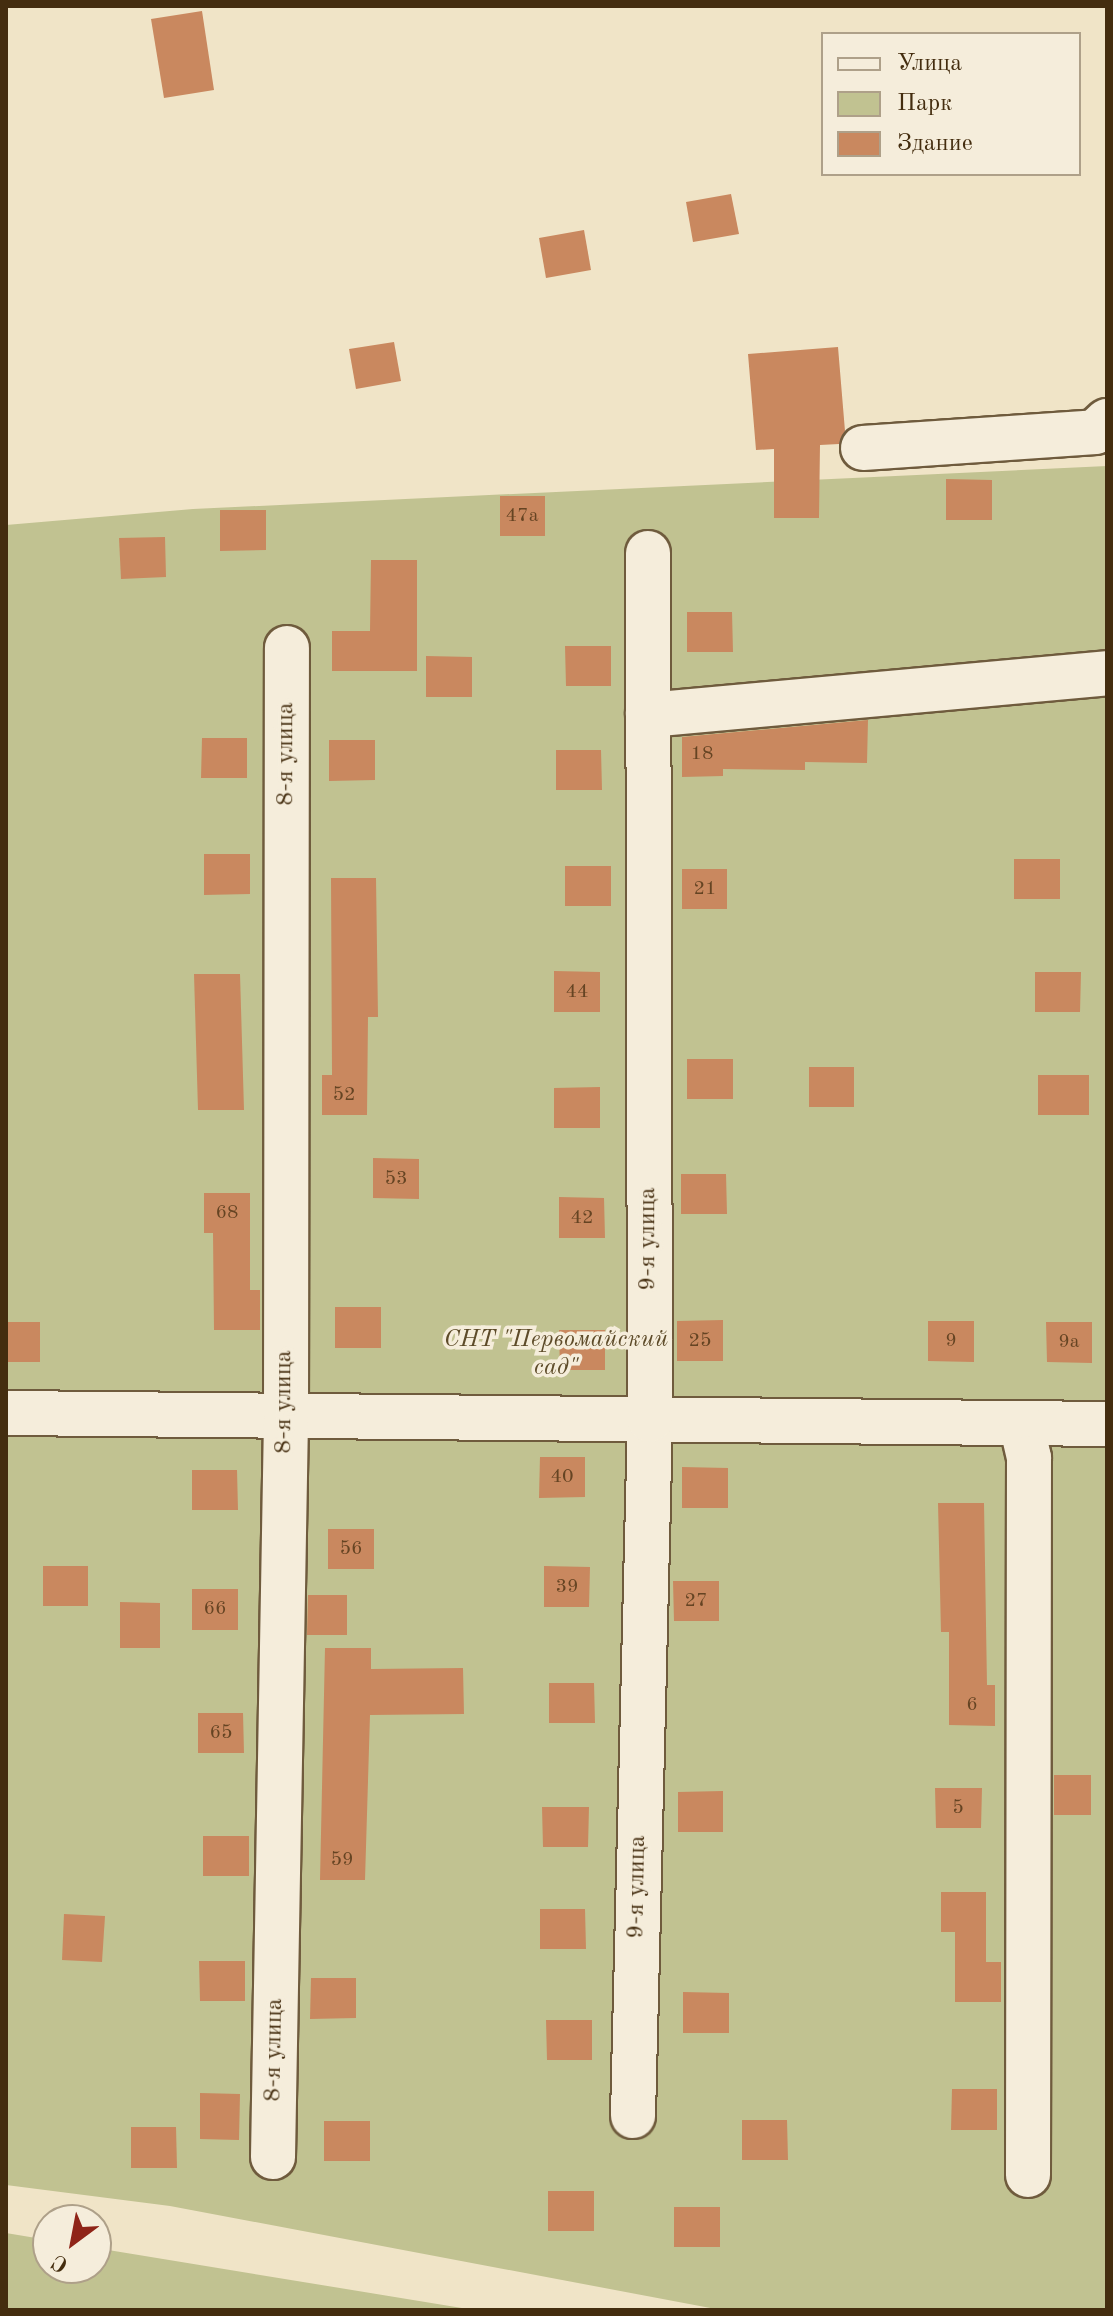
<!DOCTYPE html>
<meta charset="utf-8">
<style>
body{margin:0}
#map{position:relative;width:1113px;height:2316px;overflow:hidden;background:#f0e4c7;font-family:"Old Standard TT",serif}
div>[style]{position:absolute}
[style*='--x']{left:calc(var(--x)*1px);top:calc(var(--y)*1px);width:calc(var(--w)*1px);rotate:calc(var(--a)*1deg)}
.green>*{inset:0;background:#c1c291}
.building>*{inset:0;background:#c9885f}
.roads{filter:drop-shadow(2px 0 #6f5b3d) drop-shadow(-2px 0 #6f5b3d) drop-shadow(0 2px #6f5b3d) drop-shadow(0 -2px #6f5b3d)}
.minor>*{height:44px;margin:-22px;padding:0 22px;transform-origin:22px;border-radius:22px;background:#f5eddb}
span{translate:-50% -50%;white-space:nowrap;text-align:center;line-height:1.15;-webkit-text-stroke:7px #f5eddb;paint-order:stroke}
.number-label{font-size:20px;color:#654423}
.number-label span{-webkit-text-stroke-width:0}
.street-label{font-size:24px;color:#442d0f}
.park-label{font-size:24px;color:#5d4b29;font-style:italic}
.frame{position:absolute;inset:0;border:8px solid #442d0f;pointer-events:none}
.legend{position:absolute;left:821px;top:32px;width:260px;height:144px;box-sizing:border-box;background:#f5eddb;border:2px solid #aea089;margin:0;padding:10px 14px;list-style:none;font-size:24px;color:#442d0f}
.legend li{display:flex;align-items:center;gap:16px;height:40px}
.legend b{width:40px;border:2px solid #aea089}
.north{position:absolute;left:32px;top:2204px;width:80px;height:80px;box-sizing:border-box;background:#f5eddb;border:2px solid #aea089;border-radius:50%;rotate:212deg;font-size:22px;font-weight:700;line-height:32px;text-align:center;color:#442d0f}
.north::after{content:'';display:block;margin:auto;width:28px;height:36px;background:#8f2418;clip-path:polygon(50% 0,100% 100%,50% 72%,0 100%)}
</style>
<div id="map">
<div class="green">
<i style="clip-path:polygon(1107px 466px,1107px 2310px,721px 2310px,170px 2206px,6px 2185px,6px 525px,193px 509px)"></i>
<i style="clip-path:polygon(6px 2233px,48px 2240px,48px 2268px,96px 2268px,96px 2248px,474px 2310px,6px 2310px)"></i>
</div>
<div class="building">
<i style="clip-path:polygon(202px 11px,214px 90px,164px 98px,151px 19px)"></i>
<i style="clip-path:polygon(731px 194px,739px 234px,693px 242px,686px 202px)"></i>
<i style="clip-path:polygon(584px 230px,591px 270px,546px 278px,539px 238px)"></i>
<i style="clip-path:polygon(394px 342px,401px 381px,356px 389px,349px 349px)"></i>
<i style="clip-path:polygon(838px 347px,845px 431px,839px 444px,820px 445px,819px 518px,774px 518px,774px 449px,756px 450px,748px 354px)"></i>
<i style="clip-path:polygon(946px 479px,992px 480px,992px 520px,946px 520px)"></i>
<i style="clip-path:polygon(500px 496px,545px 496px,545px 536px,500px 536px)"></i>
<i style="clip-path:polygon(220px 510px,266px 510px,266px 550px,220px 551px)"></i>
<i style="clip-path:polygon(165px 537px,166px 577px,121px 579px,119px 538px)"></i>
<i style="clip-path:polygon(371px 560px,417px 560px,417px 671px,332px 671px,332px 631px,370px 631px)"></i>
<i style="clip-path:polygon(687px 612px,732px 612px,733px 652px,687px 652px)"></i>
<i style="clip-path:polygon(565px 646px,611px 646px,611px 686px,566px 686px)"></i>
<i style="clip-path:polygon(426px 656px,472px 657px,472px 697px,426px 697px)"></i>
<i style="clip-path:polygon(868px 720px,867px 763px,805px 762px,805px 770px,723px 769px,723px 776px,682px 777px,682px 737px)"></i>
<i style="clip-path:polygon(202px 738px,247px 738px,247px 778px,201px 778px)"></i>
<i style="clip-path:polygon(329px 740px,375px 740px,375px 780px,329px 781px)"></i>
<i style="clip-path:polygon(556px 750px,601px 750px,602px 790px,556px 790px)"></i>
<i style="clip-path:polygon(204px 854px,250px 854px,250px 894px,204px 895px)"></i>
<i style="clip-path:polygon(1014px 859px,1060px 859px,1060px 899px,1014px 899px)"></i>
<i style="clip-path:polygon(565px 866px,611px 866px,611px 906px,565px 906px)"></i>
<i style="clip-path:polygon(682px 869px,727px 869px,727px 909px,682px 909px)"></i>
<i style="clip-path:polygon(331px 878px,376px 878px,378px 1017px,368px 1017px,367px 1115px,322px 1115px,322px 1075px,332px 1075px)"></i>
<i style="clip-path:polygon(554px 971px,600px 972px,600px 1012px,554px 1012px)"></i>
<i style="clip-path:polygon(1035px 972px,1081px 972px,1080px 1012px,1035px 1012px)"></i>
<i style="clip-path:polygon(194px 974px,240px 974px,244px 1110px,198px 1110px)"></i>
<i style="clip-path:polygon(687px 1059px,733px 1059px,733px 1099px,687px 1099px)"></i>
<i style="clip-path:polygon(809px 1067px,854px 1067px,854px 1107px,809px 1107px)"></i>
<i style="clip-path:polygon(1038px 1075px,1089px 1075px,1089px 1115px,1038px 1115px)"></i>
<i style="clip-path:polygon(600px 1087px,600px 1128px,554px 1128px,554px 1088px)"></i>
<i style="clip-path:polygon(373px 1158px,419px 1159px,419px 1199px,373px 1198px)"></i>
<i style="clip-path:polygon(681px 1174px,726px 1174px,727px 1214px,681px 1214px)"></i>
<i style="clip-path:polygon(204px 1193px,250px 1193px,250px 1290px,260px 1290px,260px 1330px,214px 1330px,213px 1233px,204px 1233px)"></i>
<i style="clip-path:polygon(559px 1197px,604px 1198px,605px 1238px,559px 1238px)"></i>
<i style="clip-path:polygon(335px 1307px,381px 1307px,381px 1348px,335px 1348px)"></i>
<i style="clip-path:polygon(723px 1320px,723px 1361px,677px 1361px,677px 1321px)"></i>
<i style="clip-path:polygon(928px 1321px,974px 1321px,974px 1362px,928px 1361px)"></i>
<i style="clip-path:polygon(6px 1322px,40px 1322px,40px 1362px,6px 1362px)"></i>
<i style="clip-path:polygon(1046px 1322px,1092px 1322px,1092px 1363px,1047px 1362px)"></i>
<i style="clip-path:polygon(559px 1330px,605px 1330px,605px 1370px,560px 1370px)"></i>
<i style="clip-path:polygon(540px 1457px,585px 1457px,585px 1497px,539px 1498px)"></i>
<i style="clip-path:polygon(682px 1467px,728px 1468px,728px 1508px,682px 1508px)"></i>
<i style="clip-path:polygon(192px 1470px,237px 1470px,238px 1510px,192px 1510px)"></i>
<i style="clip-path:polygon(938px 1503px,984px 1503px,987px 1685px,995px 1685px,995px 1726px,949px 1725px,949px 1632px,941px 1632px)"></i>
<i style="clip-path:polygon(328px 1529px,374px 1529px,374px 1569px,328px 1569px)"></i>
<i style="clip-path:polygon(43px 1566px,88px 1566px,88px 1606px,43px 1606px)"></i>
<i style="clip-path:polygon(544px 1566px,590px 1567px,589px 1607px,544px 1607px)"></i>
<i style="clip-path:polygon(673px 1581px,719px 1581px,719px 1621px,674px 1621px)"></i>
<i style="clip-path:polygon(192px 1589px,238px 1589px,238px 1630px,192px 1630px)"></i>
<i style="clip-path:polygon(308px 1595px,347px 1595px,347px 1635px,307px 1635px)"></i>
<i style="clip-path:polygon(120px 1602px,160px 1603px,160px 1648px,120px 1648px)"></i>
<i style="clip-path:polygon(325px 1648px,371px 1648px,371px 1669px,463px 1668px,464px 1714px,370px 1715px,365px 1880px,320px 1880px)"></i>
<i style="clip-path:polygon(549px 1683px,594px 1683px,595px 1723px,549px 1723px)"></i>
<i style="clip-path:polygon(198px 1713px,243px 1713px,244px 1753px,198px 1753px)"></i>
<i style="clip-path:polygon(1054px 1775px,1091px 1775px,1091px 1815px,1054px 1815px)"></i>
<i style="clip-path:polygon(935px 1788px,982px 1788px,981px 1828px,936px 1828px)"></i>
<i style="clip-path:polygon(723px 1791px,723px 1832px,678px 1832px,678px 1792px)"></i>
<i style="clip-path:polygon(542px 1807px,589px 1807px,588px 1847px,543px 1847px)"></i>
<i style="clip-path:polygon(203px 1836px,249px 1836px,249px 1876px,203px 1876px)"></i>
<i style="clip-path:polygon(941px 1892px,986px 1892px,986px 1962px,1001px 1962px,1001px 2002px,955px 2002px,955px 1932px,941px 1932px)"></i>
<i style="clip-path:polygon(540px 1909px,585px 1909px,586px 1949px,540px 1949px)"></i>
<i style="clip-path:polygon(64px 1914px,105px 1916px,102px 1962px,62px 1960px)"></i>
<i style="clip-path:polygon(199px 1961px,245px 1961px,245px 2001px,200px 2001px)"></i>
<i style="clip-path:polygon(311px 1978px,356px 1978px,356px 2018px,310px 2019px)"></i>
<i style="clip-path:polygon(683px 1992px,729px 1993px,729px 2033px,683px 2033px)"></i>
<i style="clip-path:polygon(546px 2020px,592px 2020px,592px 2060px,547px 2060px)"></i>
<i style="clip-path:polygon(952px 2089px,997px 2089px,997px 2130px,951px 2130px)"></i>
<i style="clip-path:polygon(200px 2093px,240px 2094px,239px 2140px,200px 2139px)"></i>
<i style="clip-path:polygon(742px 2120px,787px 2120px,788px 2160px,742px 2160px)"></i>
<i style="clip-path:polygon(324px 2121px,370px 2121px,370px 2161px,324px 2161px)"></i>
<i style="clip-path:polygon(131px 2127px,176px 2127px,177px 2168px,131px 2168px)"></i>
<i style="clip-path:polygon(548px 2191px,594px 2191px,594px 2231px,548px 2231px)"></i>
<i style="clip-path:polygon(674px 2207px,720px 2207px,720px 2247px,674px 2247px)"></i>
</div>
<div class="roads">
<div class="minor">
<i style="--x:863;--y:448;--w:233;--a:-3.9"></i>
<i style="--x:1095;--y:432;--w:16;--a:-43"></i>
<i style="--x:648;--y:715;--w:461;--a:-5.2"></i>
<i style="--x:6;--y:1413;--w:1101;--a:0.57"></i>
<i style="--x:1021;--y:1423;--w:36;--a:77"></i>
<i style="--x:1029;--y:1458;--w:717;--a:90.08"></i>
<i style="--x:633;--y:2116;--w:696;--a:-88.6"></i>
<i style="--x:650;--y:1420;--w:867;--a:-90.13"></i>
<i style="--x:273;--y:2157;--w:741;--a:-88.99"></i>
<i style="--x:286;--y:1416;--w:768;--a:-89.93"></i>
</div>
</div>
<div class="number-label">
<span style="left:522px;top:516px">47а</span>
<span style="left:702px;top:754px">18</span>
<span style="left:705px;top:889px">21</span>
<span style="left:577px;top:992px">44</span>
<span style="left:344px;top:1095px">52</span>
<span style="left:396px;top:1179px">53</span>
<span style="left:227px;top:1213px">68</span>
<span style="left:582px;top:1218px">42</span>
<span style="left:700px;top:1341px">25</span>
<span style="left:951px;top:1341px">9</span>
<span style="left:1069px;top:1342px">9а</span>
<span style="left:562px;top:1477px">40</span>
<span style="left:351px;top:1549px">56</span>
<span style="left:567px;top:1587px">39</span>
<span style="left:696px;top:1601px">27</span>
<span style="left:215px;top:1609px">66</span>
<span style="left:972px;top:1705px">6</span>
<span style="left:221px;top:1733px">65</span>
<span style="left:958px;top:1808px">5</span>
<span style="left:342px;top:1860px">59</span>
</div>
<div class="street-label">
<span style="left:287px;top:754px;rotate:-90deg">8-я улица</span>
<span style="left:649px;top:1239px;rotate:-90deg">9-я улица</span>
<span style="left:285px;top:1402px;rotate:-90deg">8-я улица</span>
<span style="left:638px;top:1887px;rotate:-89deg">9-я улица</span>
<span style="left:275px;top:2050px;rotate:-89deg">8-я улица</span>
</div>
<div class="park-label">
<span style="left:556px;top:1355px">СНТ "Первомайский<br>сад"</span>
</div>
<div class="frame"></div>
<ul class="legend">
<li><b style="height:10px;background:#f5eddb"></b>Улица</li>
<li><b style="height:22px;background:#c1c291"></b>Парк</li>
<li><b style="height:22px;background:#c9885f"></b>Здание</li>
</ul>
<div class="north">С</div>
</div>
